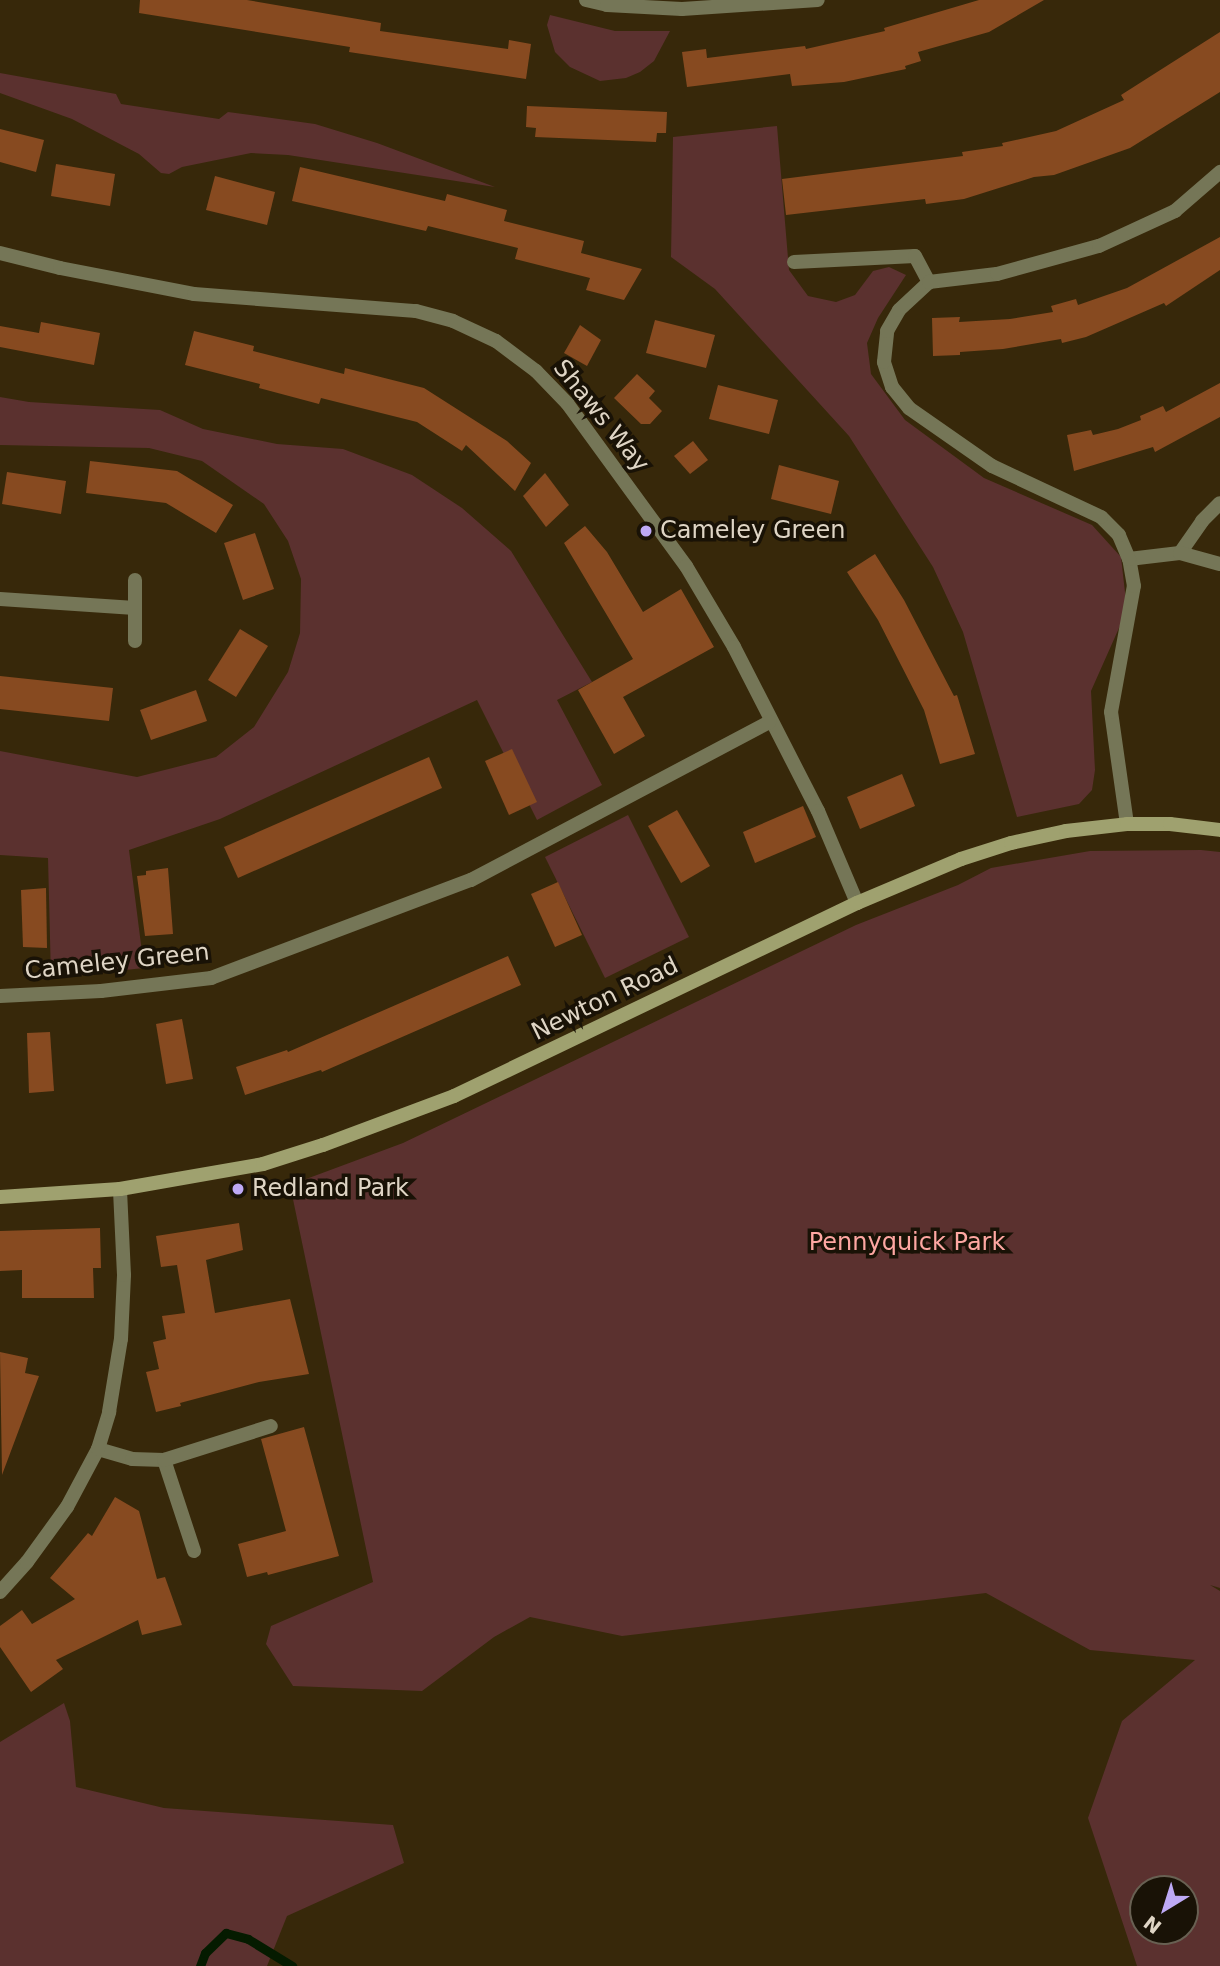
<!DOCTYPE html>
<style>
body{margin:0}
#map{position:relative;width:1220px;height:1966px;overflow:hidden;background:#37280a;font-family:"DejaVu Sans",sans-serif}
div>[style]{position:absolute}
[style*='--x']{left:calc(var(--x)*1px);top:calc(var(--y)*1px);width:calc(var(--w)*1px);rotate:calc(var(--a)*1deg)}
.green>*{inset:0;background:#5b312f}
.stream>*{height:9px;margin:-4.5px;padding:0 4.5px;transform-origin:4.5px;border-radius:4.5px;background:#051b00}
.building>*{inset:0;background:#874a20}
.street>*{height:14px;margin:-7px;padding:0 7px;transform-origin:7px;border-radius:7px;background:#757657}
.secondary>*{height:14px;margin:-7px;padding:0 7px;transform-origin:7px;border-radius:7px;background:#9fa16f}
.dots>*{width:19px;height:19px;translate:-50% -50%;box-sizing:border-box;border:4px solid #191206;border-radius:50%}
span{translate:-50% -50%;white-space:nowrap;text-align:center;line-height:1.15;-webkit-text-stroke:7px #191206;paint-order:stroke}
.street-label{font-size:24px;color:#dfd5c5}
.poi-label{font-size:24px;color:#dfd5c5}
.left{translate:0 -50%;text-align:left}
.park-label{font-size:24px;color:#fea7a2}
.north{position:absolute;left:1129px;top:1875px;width:70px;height:70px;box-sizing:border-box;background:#191206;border:2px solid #686052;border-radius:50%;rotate:218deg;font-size:19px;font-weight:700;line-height:28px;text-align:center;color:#dfd5c5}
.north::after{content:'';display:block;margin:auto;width:24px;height:32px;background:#bea9f5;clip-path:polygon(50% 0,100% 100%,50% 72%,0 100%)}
</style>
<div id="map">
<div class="green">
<i style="clip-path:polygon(550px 15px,615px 31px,670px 31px,654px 61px,640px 72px,626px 78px,600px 81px,570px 67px,555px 52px,547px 25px)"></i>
<i style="clip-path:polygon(0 73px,116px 94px,121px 104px,219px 119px,228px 112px,315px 124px,377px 143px,495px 187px,288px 155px,251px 153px,182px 167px,169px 174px,161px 173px,139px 154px,72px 119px,0 93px)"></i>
<i style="clip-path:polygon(777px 126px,789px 270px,808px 296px,836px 302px,855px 295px,873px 271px,889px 267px,906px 275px,878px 318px,867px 343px,871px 374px,905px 420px,984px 478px,1092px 525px,1121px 557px,1127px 610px,1091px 691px,1095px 770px,1092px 790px,1079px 804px,1017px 817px,963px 632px,933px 567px,849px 436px,715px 289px,671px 257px,673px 137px)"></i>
<i style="clip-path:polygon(0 397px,29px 402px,160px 410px,203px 429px,277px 444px,343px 449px,412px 475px,462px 508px,511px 551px,592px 682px,557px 700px,602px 785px,537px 820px,477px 700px,220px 819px,129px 850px,144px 968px,51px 978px,48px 858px,0 855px,0 751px,137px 777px,216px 757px,254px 727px,288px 672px,300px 633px,301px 579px,288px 541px,264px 504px,202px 461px,149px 448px,0 445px)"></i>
<i style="clip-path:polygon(628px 815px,689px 937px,605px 978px,545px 857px)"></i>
<i style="clip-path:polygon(evenodd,1201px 850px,1220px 852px,1220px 1588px,1210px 1585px,1220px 1591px,1220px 1966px,1137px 1966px,1088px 1818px,1122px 1721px,1195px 1660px,1090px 1650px,986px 1593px,622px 1636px,530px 1617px,494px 1637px,422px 1691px,293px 1686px,266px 1644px,271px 1626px,373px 1582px,290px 1185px,403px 1143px,856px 925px,958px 885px,991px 868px,1090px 851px,1201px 850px,1143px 1889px,1185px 1889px,1185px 1931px,1143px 1931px,1143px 1889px)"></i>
<i style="clip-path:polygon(64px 1703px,70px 1721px,76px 1787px,164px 1808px,393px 1825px,404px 1863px,287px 1916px,267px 1966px,0 1966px,0 1742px)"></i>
</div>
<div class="stream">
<i style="--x:200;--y:1966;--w:14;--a:-69"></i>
<i style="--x:205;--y:1953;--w:29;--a:-44"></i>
<i style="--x:226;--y:1933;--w:23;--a:15"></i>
<i style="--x:248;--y:1939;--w:52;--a:31.5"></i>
</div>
<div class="building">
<i style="clip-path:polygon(140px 0,247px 0,381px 23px,380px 31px,508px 49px,509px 40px,531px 44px,526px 79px,349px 52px,350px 47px,139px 13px)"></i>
<i style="clip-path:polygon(979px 0,1044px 0,989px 32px,918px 52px,921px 61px,905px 66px,906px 69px,844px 82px,792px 86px,790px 74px,687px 87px,682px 52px,706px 49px,707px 58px,805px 46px,806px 49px,885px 31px,884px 28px)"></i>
<i style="clip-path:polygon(1220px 32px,1220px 92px,1130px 148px,1054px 175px,1034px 177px,964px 199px,926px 204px,925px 199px,786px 215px,782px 179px,963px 156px,962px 152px,1003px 146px,1002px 143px,1056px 131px,1124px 100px,1121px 95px)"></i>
<i style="clip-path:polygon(527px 106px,667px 112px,666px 133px,657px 133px,656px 142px,535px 137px,536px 128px,526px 127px)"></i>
<i style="clip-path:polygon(0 129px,44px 140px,36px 172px,0 162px)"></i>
<i style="clip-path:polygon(56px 164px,115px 174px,110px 206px,51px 196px)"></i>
<i style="clip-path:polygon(300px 167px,445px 201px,447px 194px,507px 210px,504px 221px,584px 241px,581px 253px,642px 269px,624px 300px,586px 290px,590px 278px,515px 259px,518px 248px,428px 226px,426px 231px,292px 201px)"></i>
<i style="clip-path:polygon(215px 176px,275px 192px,267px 225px,206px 210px)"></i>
<i style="clip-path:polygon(1220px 237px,1220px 270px,1166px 306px,1164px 303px,1086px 337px,1062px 343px,1061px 339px,1003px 349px,960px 352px,960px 355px,933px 356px,932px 318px,960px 317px,959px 322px,1010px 319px,1053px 312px,1051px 306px,1076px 299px,1078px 305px,1127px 288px)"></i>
<i style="clip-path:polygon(655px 320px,715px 335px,706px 368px,646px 353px)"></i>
<i style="clip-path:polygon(41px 322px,100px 333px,94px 365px,0 347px,0 326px,39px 333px)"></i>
<i style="clip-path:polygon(580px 325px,601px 340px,587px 366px,564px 353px)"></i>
<i style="clip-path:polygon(194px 331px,254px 346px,253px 351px,344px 374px,345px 368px,424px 388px,507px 441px,531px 463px,515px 491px,466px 445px,462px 451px,417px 422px,321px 398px,319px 404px,259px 388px,260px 384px,185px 365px)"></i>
<i style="clip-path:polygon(637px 374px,655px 391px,649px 398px,662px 411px,650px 424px,641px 424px,614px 398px)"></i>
<i style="clip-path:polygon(1220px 383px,1220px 417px,1155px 452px,1153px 447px,1074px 471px,1067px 435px,1091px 430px,1093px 435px,1118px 429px,1141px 420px,1140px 416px,1163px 406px,1166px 412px)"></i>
<i style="clip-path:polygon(718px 385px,778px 400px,769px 434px,709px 419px)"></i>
<i style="clip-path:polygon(693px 441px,708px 460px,690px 474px,674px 456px)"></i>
<i style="clip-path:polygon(90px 461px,177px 471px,233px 505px,216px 533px,166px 503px,86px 493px)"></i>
<i style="clip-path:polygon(779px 465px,839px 481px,831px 514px,771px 499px)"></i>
<i style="clip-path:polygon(7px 472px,66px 481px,61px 514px,2px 504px)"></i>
<i style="clip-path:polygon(545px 473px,569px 505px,546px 527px,523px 496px)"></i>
<i style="clip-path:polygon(585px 526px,607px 552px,643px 612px,681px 589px,714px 647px,623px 697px,645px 736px,614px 754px,578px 690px,633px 659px,564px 543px)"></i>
<i style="clip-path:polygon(255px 533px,274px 589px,243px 600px,224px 543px)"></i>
<i style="clip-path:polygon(875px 554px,904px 600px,954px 696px,957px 695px,975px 754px,940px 764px,924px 710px,878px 620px,847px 572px)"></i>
<i style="clip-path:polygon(240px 629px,268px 646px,236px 697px,208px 680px)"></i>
<i style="clip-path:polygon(0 676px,113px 688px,109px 721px,0 709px)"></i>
<i style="clip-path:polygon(196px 690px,207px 721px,151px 740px,140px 710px)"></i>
<i style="clip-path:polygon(512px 749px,537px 802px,509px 815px,485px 761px)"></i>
<i style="clip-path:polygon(429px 757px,442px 788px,238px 878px,224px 847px)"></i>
<i style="clip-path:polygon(902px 774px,915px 806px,860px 829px,847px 797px)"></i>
<i style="clip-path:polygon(803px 806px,816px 837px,755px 863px,743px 832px)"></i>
<i style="clip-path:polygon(677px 810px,710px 866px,681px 883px,648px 826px)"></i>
<i style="clip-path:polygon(168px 868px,173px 934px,145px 936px,137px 876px,146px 875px,146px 871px)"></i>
<i style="clip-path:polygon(558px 882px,582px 935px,555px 947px,531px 894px)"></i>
<i style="clip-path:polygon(46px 888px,47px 948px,23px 947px,21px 890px)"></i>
<i style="clip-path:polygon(508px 956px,521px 985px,322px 1072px,321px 1070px,245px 1095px,236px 1067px,287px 1050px,288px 1052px)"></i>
<i style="clip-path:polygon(182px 1019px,193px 1079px,166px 1084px,156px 1024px)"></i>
<i style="clip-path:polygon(50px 1032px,54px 1091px,29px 1093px,27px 1033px)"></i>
<i style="clip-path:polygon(239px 1223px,243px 1250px,206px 1260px,215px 1313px,290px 1299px,309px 1374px,259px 1382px,180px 1403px,181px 1406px,156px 1412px,146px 1372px,159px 1369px,153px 1342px,166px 1339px,162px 1316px,185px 1313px,177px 1265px,161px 1267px,156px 1236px)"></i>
<i style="clip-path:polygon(100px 1228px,101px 1268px,93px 1268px,94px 1298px,22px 1298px,22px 1270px,0 1271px,0 1231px)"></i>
<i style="clip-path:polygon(0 1352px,28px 1358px,25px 1373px,39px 1376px,2px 1475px)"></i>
<i style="clip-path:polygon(304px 1427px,339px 1556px,268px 1575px,267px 1572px,247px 1577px,238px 1544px,286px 1531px,261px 1439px)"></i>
<i style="clip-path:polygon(115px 1497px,139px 1511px,157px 1579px,165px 1577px,182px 1625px,142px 1635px,138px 1620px,56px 1660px,63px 1669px,31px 1692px,0 1647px,0 1626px,22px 1610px,32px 1624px,75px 1599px,50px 1578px,88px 1533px,92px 1536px)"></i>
</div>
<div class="street">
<i style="--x:586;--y:0;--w:22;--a:13"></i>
<i style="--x:607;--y:5;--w:75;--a:3.1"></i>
<i style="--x:682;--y:9;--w:136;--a:-3.8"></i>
<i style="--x:0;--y:253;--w:62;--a:14"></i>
<i style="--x:60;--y:268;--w:136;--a:11"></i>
<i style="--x:194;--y:294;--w:223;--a:4.4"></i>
<i style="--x:416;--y:311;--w:38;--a:15"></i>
<i style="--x:453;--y:321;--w:47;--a:24.9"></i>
<i style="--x:496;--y:341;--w:50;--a:36.9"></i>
<i style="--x:536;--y:371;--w:45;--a:45.9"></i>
<i style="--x:567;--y:403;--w:202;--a:53.9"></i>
<i style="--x:686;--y:566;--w:94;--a:59.3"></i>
<i style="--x:734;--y:647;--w:184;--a:62.9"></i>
<i style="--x:818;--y:811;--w:100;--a:67"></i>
<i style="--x:794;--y:262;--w:121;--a:-2.8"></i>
<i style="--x:915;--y:256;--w:30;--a:62"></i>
<i style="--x:1180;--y:553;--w:39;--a:-55"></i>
<i style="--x:1202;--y:521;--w:25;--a:-45"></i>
<i style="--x:1129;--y:559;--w:51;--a:-6.7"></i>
<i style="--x:1180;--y:553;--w:41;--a:15.4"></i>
<i style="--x:0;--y:599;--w:135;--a:3.8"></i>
<i style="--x:135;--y:641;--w:61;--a:-90"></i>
<i style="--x:1127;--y:824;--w:113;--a:-98.1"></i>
<i style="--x:1111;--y:712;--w:128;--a:-79.7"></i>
<i style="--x:1134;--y:586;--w:27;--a:-100"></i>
<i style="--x:1129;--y:559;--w:26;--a:-113"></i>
<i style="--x:1119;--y:535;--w:25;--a:-135"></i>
<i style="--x:1101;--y:517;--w:120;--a:-154.9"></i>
<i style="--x:992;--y:466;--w:101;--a:-145.1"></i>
<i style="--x:909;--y:408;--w:27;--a:-129"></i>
<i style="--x:892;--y:387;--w:26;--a:-108"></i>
<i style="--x:884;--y:362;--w:31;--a:-84"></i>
<i style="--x:887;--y:331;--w:24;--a:-60"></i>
<i style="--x:899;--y:310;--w:41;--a:-43"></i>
<i style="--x:929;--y:282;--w:68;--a:-6.7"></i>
<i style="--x:997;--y:274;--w:106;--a:-15.4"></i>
<i style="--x:1099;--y:246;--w:84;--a:-24.7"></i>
<i style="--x:1175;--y:211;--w:60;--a:-40.9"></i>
<i style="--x:0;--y:996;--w:101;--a:-2.8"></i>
<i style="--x:101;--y:991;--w:111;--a:-6.7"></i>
<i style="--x:211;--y:978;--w:278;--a:-20.7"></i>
<i style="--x:471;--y:880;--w:338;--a:-27.9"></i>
<i style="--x:98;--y:1449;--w:35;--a:16"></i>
<i style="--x:132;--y:1459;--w:32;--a:2"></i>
<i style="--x:194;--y:1551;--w:96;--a:-108.2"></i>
<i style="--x:164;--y:1460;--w:112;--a:-17.6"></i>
<i style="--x:0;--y:1592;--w:40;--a:-48"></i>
<i style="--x:27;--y:1562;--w:68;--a:-54"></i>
<i style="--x:67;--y:1507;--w:66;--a:-61.9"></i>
<i style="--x:98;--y:1449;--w:39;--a:-73"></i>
<i style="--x:109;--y:1412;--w:74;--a:-80.7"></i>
<i style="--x:121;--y:1339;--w:64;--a:-87.3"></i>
<i style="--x:124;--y:1275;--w:86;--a:-92.7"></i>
</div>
<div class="secondary">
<i style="--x:0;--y:1197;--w:120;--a:-3.8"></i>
<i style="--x:120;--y:1189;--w:145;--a:-9.9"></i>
<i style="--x:263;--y:1164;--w:63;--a:-17.6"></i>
<i style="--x:323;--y:1145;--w:140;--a:-20.5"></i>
<i style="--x:454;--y:1096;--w:447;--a:-25.6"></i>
<i style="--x:857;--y:903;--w:113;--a:-22.9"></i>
<i style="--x:961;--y:859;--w:52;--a:-17.7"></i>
<i style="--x:1011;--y:843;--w:56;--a:-12.3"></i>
<i style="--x:1066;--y:831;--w:61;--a:-6.5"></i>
<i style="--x:1127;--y:824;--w:43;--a:0"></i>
<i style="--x:1170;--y:824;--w:50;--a:6.8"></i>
</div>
<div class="dots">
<i style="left:646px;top:531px;background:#bea9f5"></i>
<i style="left:238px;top:1189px;background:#bea9f5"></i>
</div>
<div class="street-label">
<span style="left:601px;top:416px;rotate:51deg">Shaws Way</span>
<span style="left:117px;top:962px;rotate:-6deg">Cameley Green</span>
<span style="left:605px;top:999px;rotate:-26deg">Newton Road</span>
</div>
<div class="poi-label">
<span class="left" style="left:660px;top:531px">Cameley Green</span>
<span class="left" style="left:252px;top:1189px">Redland Park</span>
</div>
<div class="park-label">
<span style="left:907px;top:1243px">Pennyquick Park</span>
</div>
<div class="north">N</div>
</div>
